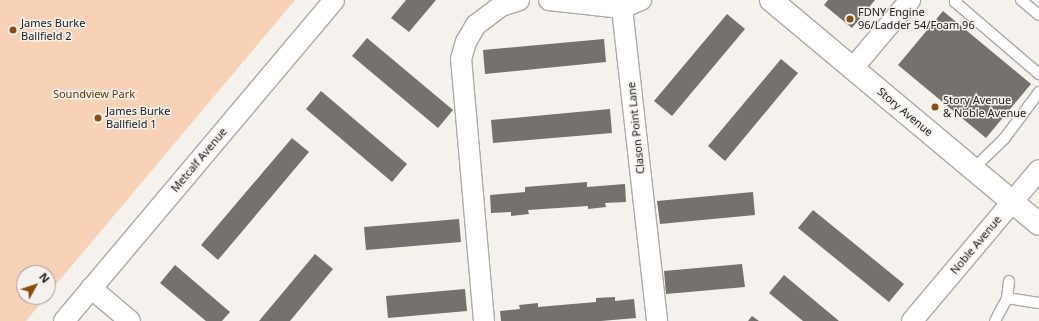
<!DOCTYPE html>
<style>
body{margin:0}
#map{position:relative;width:1039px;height:321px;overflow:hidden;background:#f5f1ed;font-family:"Noto Sans",sans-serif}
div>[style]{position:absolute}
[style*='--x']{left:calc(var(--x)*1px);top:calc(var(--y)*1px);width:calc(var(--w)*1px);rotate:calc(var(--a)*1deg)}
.green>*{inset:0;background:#f7d2b7}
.building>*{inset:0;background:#75716e}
.roads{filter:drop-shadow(1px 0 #afaaa7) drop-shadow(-1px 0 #afaaa7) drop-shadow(0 1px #afaaa7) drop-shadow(0 -1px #afaaa7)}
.lane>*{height:10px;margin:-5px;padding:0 5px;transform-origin:5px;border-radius:5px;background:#fff}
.street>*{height:20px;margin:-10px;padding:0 10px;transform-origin:10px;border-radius:10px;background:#fff}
.secondary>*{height:22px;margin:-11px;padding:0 11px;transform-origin:11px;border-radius:11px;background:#fff}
.dots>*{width:11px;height:11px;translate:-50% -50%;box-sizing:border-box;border:2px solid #f5f1ed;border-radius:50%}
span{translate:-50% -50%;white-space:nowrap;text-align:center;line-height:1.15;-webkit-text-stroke:3px #f5f1ed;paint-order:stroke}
.poi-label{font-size:11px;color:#1d1b1a}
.left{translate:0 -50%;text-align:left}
.park-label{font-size:11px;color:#653500}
.street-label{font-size:11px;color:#1d1b1a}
.north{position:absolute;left:16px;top:265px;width:40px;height:40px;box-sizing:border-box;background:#f5f1ed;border:1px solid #9f9b99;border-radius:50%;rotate:50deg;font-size:11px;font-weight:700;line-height:16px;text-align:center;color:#1d1b1a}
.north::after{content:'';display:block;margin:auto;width:14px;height:18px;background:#8a4d0f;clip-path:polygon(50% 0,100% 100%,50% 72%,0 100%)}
</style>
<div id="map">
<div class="green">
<i style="clip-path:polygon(0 0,295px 0,48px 294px,48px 273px,24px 273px,24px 297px,46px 297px,26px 321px,0 321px)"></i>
</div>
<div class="building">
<i style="clip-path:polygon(406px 0,436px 0,409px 32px,391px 18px)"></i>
<i style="clip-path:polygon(828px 0,875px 0,852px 28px,824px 5px)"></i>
<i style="clip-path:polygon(943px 11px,1031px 84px,986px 138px,898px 65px)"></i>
<i style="clip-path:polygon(727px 14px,745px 29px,672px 116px,654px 101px)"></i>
<i style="clip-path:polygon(367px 38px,453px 110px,438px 128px,352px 56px)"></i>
<i style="clip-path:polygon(604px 39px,606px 62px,485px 74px,483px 50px)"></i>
<i style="clip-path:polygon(781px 59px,798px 73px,725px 161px,708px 146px)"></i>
<i style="clip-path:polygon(321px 91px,407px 164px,392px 182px,306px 109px)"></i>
<i style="clip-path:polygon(610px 109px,612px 133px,493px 143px,491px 120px)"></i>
<i style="clip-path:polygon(292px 138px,309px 152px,218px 260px,201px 245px)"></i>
<i style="clip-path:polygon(587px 182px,587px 187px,625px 184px,626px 202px,605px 203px,606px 207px,588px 209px,588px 206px,528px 210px,529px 214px,511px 216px,511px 212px,491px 213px,490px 195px,525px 192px,525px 187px)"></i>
<i style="clip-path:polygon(753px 192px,755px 215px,660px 224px,657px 201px)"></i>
<i style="clip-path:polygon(813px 210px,904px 284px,889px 302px,798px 228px)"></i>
<i style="clip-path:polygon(459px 219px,461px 242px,366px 250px,364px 227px)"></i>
<i style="clip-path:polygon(315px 254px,333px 269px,290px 321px,259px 321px)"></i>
<i style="clip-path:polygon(742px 264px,745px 287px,666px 294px,664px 271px)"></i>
<i style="clip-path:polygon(175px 265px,230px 312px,222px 321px,206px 321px,160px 283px)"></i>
<i style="clip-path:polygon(784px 275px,839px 321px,803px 321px,769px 293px)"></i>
<i style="clip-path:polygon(465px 289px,467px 311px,388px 318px,386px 296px)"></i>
<i style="clip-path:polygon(615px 297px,615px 301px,634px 299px,636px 318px,601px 321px,501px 321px,500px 311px,520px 309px,519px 305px,538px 303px,538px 307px,596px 302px,596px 298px)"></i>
<i style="clip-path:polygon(752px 316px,759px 321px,748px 321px)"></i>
</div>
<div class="roads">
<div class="lane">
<i style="--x:957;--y:0;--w:3;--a:135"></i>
<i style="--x:955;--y:2;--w:111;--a:40.6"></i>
<i style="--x:1021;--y:0;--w:23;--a:40"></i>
<i style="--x:973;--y:169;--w:43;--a:-44.1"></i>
<i style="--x:1004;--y:139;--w:59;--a:-53.3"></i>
<i style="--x:1007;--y:298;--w:32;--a:9"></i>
<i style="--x:995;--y:321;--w:26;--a:-62"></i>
<i style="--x:1007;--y:298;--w:17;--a:-83"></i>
</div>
<div class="street">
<i style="--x:549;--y:0;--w:73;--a:6.3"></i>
<i style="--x:622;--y:8;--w:21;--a:-23"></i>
<i style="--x:622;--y:8;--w:315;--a:83.6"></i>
<i style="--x:853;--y:68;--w:89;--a:-50"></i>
<i style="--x:91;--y:288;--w:51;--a:40.2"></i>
<i style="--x:64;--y:321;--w:419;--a:-49.9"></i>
<i style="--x:484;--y:321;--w:263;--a:-95"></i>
<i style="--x:461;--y:59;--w:18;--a:-74"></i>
<i style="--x:466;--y:42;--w:20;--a:-60"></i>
<i style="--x:476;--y:25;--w:31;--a:-37"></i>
<i style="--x:501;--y:6;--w:19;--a:-18"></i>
<i style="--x:912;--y:321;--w:197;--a:-49.9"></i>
</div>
<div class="secondary">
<i style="--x:771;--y:0;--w:349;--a:39.9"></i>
</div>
</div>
<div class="dots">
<i style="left:850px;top:19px;background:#8a4d0f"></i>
<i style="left:13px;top:30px;background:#8a4d0f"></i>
<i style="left:935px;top:107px;background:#8a4d0f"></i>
<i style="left:98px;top:118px;background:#8a4d0f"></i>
</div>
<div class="poi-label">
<span class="left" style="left:858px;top:19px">FDNY Engine<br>96/Ladder 54/Foam 96</span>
<span class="left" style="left:21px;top:30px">James Burke<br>Ballfield 2</span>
<span class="left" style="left:943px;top:107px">Story Avenue<br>&amp; Noble Avenue</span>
<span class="left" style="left:106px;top:118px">James Burke<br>Ballfield 1</span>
</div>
<div class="park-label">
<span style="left:94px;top:94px">Soundview Park</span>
</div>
<div class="street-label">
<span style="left:905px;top:112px;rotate:40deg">Story Avenue</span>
<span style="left:636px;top:128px;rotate:-96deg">Clason Point Lane</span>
<span style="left:199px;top:160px;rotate:-50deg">Metcalf Avenue</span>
<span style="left:976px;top:245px;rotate:-50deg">Noble Avenue</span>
</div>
<div class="north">N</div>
</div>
